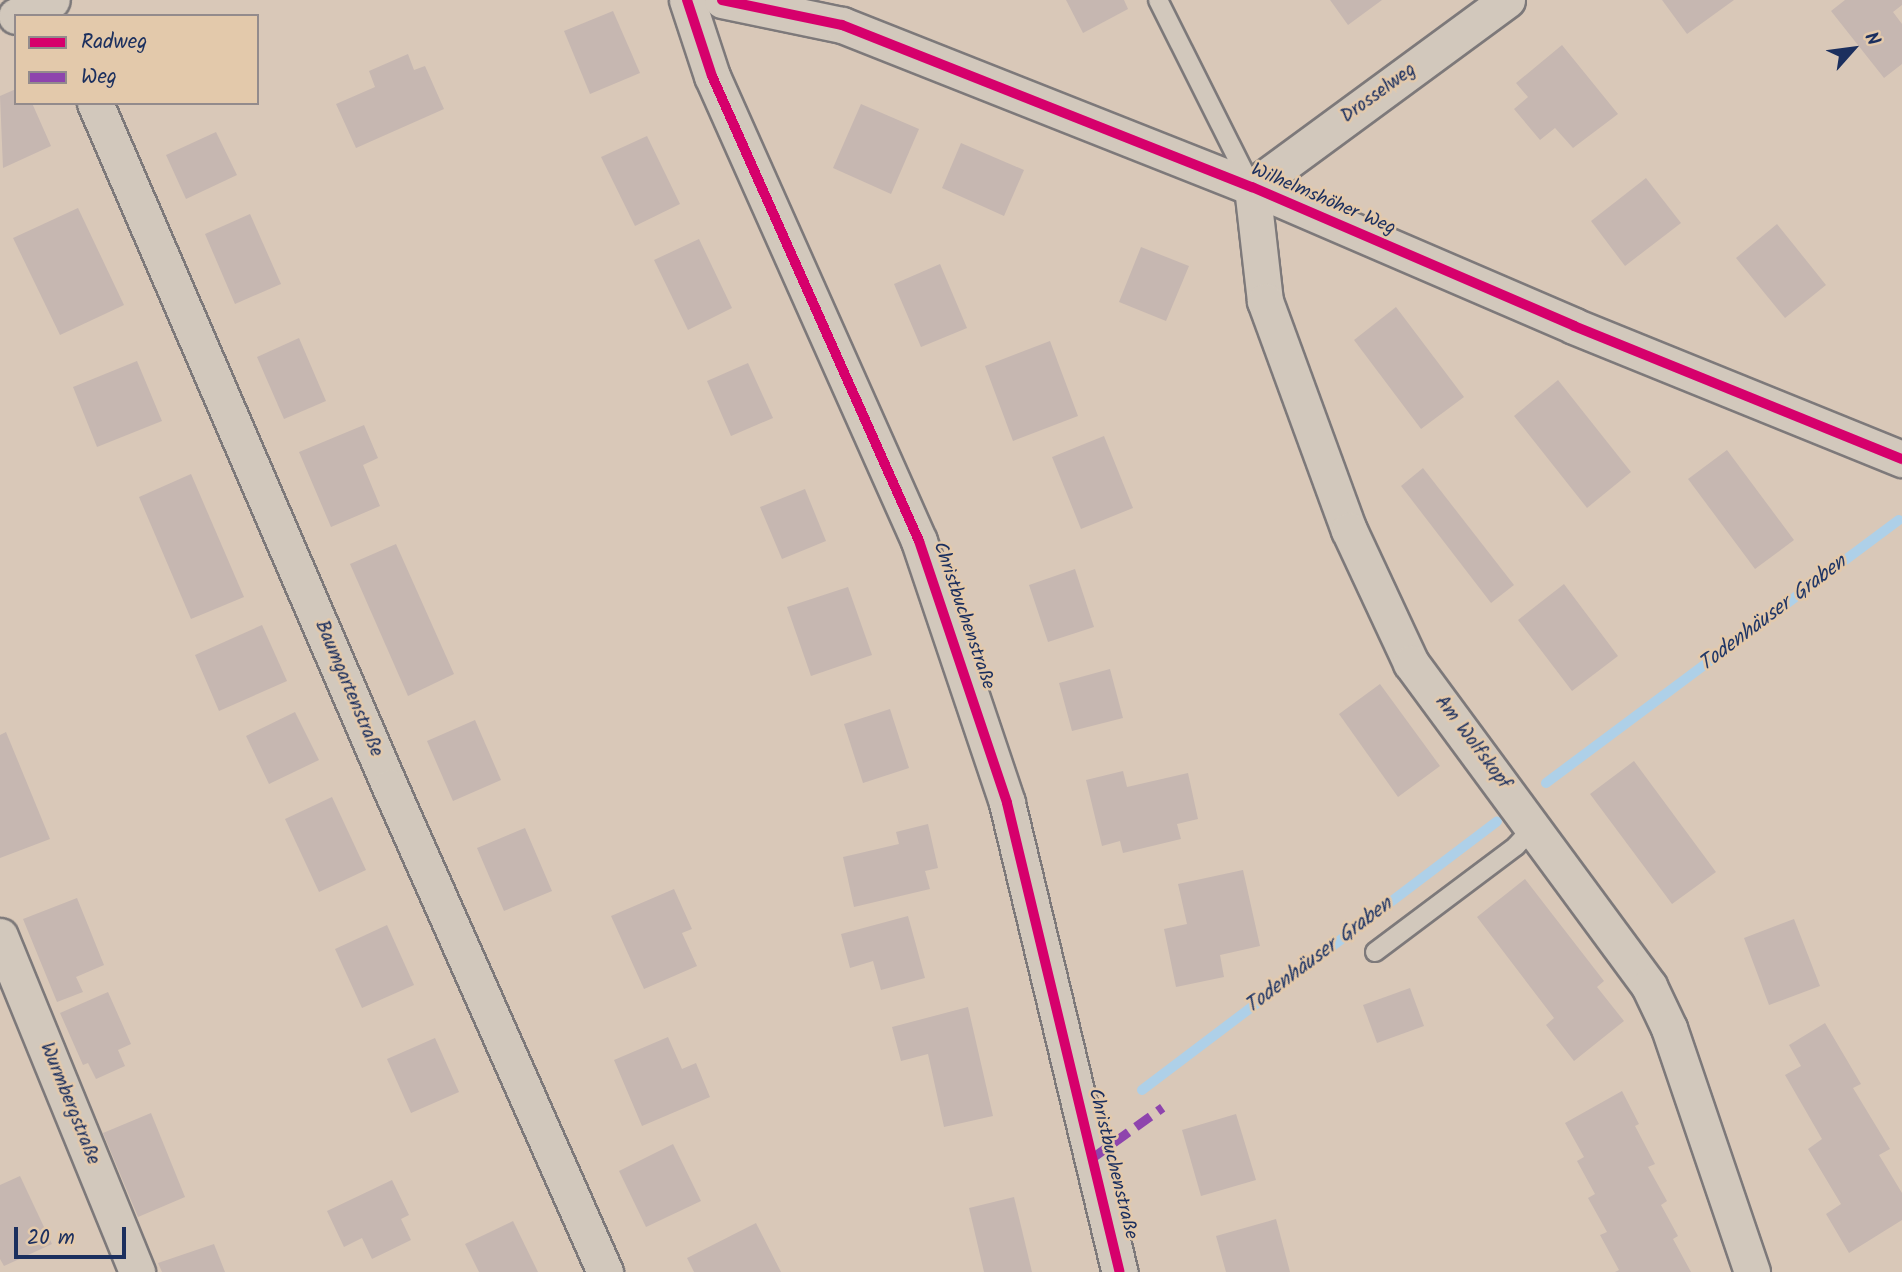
<!DOCTYPE html>
<meta charset="utf-8">
<style>
body{margin:0}
#map{position:relative;width:1902px;height:1272px;overflow:hidden;background:#d9c8b8;font-family:Kalam,sans-serif}
div>[style]{position:absolute}
[style*='--x']{left:calc(var(--x)*1px);top:calc(var(--y)*1px);width:calc(var(--w)*1px);rotate:calc(var(--a)*1deg)}
.stream>*{height:10px;margin:-5px;padding:0 5px;transform-origin:5px;border-radius:5px;background:#aed0e8}
.building>*{inset:0;background:#c6b7b1}
.roads{filter:drop-shadow(2px 0 #7d797a) drop-shadow(-2px 0 #7d797a) drop-shadow(0 2px #7d797a) drop-shadow(0 -2px #7d797a)}
.service>*{height:18px;margin:-9px;padding:0 9px;transform-origin:9px;border-radius:9px;background:#d2c8bc}
.minor>*{height:35px;margin:-17.5px;padding:0 17.5px;transform-origin:17.5px;border-radius:17.5px;background:#d2c8bc}
.quiet>*{height:9px;margin-top:-4.5px;transform-origin:0;background:repeating-linear-gradient(90deg,#8e44ad 0 18px,transparent 0 27px)}
.cycleway>*{height:10px;margin:-5px;padding:0 5px;transform-origin:5px;border-radius:5px;background:#d6006c}
span{translate:-50% -50%;white-space:nowrap;text-align:center;line-height:1.15;-webkit-text-stroke:5px #e3c9ab;paint-order:stroke}
.street-label{font-size:19px;color:#1b2f5e}
.water-label{font-size:21px;color:#213766;font-style:italic}
.legend{position:absolute;left:14px;top:14px;width:245px;height:91px;box-sizing:border-box;background:#e3c9ab;border:2px solid #938b8c;margin:0;padding:9px 12px;list-style:none;font-size:21px;color:#1b2f5e}
.legend li{display:flex;align-items:center;gap:14px;height:35px}
.legend b{width:35px;border:2px solid #938b8c}
.north{position:absolute;left:1818px;top:14px;width:70px;height:70px;-webkit-text-stroke:5px #e3c9ab;paint-order:stroke;rotate:62deg;font-size:19px;font-weight:700;line-height:28px;text-align:center;color:#1b2f5e}
.north::after{content:'';display:block;margin:auto;width:24px;height:32px;background:#1b2f5e;clip-path:polygon(50% 0,100% 100%,50% 72%,0 100%)}
.scale{position:absolute;left:14px;top:1227px;width:112px;height:32px;box-sizing:border-box;border:4px solid #1b2f5e;border-top:0;padding-left:9px;font-size:21px;line-height:24px;white-space:nowrap;color:#1b2f5e;-webkit-text-stroke:5px #e3c9ab;paint-order:stroke}
</style>
<div id="map">
<div class="stream">
<i style="--x:1546;--y:783;--w:440;--a:-36.7"></i>
<i style="--x:1142;--y:1090;--w:445;--a:-37.1"></i>
</div>
<div class="building">
<i style="clip-path:polygon(1066px 0,1124px 0,1128px 9px,1083px 33px)"></i>
<i style="clip-path:polygon(1330px 0,1382px 0,1348px 25px)"></i>
<i style="clip-path:polygon(1662px 0,1734px 0,1687px 34px)"></i>
<i style="clip-path:polygon(1845px 0,1902px 0,1902px 5px,1893px 12px,1902px 24px,1902px 64px,1884px 78px,1831px 11px)"></i>
<i style="clip-path:polygon(613px 11px,640px 73px,590px 94px,564px 31px)"></i>
<i style="clip-path:polygon(1562px 45px,1618px 114px,1573px 148px,1555px 128px,1540px 140px,1514px 109px,1528px 97px,1516px 83px)"></i>
<i style="clip-path:polygon(408px 54px,414px 70px,425px 66px,444px 109px,356px 148px,336px 104px,375px 87px,369px 71px)"></i>
<i style="clip-path:polygon(16px 89px,16px 103px,32px 103px,51px 146px,3px 168px,0 96px)"></i>
<i style="clip-path:polygon(861px 104px,919px 129px,891px 194px,833px 168px)"></i>
<i style="clip-path:polygon(216px 132px,237px 175px,186px 199px,166px 155px)"></i>
<i style="clip-path:polygon(647px 136px,680px 204px,635px 226px,601px 157px)"></i>
<i style="clip-path:polygon(961px 143px,1024px 170px,1004px 216px,942px 188px)"></i>
<i style="clip-path:polygon(1646px 178px,1681px 223px,1625px 266px,1591px 221px)"></i>
<i style="clip-path:polygon(78px 208px,124px 305px,60px 335px,13px 238px)"></i>
<i style="clip-path:polygon(250px 214px,281px 284px,235px 304px,205px 234px)"></i>
<i style="clip-path:polygon(1777px 224px,1826px 285px,1785px 318px,1736px 258px)"></i>
<i style="clip-path:polygon(699px 239px,732px 308px,688px 330px,654px 260px)"></i>
<i style="clip-path:polygon(1141px 247px,1189px 266px,1166px 321px,1119px 302px)"></i>
<i style="clip-path:polygon(940px 264px,967px 328px,921px 347px,894px 284px)"></i>
<i style="clip-path:polygon(1396px 307px,1464px 397px,1421px 429px,1354px 340px)"></i>
<i style="clip-path:polygon(299px 338px,326px 401px,284px 419px,257px 357px)"></i>
<i style="clip-path:polygon(1050px 341px,1078px 416px,1013px 441px,985px 366px)"></i>
<i style="clip-path:polygon(137px 361px,162px 421px,97px 447px,73px 387px)"></i>
<i style="clip-path:polygon(748px 363px,773px 418px,731px 436px,707px 381px)"></i>
<i style="clip-path:polygon(1558px 380px,1631px 472px,1587px 508px,1514px 416px)"></i>
<i style="clip-path:polygon(364px 425px,378px 458px,363px 465px,380px 506px,331px 527px,299px 452px)"></i>
<i style="clip-path:polygon(1104px 436px,1133px 508px,1081px 529px,1052px 457px)"></i>
<i style="clip-path:polygon(1727px 450px,1794px 540px,1755px 569px,1688px 479px)"></i>
<i style="clip-path:polygon(1423px 468px,1514px 585px,1491px 603px,1401px 486px)"></i>
<i style="clip-path:polygon(191px 474px,244px 597px,191px 619px,139px 497px)"></i>
<i style="clip-path:polygon(805px 489px,826px 541px,782px 559px,760px 507px)"></i>
<i style="clip-path:polygon(396px 544px,454px 674px,408px 696px,350px 564px)"></i>
<i style="clip-path:polygon(1075px 569px,1094px 627px,1048px 642px,1029px 585px)"></i>
<i style="clip-path:polygon(1564px 584px,1618px 656px,1572px 691px,1518px 620px)"></i>
<i style="clip-path:polygon(848px 587px,872px 655px,811px 676px,787px 607px)"></i>
<i style="clip-path:polygon(262px 625px,287px 681px,219px 711px,195px 655px)"></i>
<i style="clip-path:polygon(1110px 669px,1123px 718px,1072px 731px,1059px 683px)"></i>
<i style="clip-path:polygon(1380px 684px,1440px 766px,1398px 797px,1339px 714px)"></i>
<i style="clip-path:polygon(890px 709px,909px 768px,863px 783px,844px 724px)"></i>
<i style="clip-path:polygon(295px 712px,319px 760px,269px 784px,246px 736px)"></i>
<i style="clip-path:polygon(475px 720px,501px 780px,453px 801px,427px 741px)"></i>
<i style="clip-path:polygon(6px 732px,50px 839px,0 858px,0 735px)"></i>
<i style="clip-path:polygon(1634px 761px,1716px 872px,1672px 904px,1590px 794px)"></i>
<i style="clip-path:polygon(1123px 771px,1127px 787px,1188px 773px,1198px 819px,1177px 824px,1181px 839px,1123px 853px,1120px 841px,1102px 846px,1086px 780px)"></i>
<i style="clip-path:polygon(332px 797px,366px 870px,319px 892px,285px 819px)"></i>
<i style="clip-path:polygon(928px 824px,938px 868px,925px 871px,930px 889px,854px 907px,843px 857px,899px 844px,896px 832px)"></i>
<i style="clip-path:polygon(525px 828px,552px 891px,504px 911px,477px 848px)"></i>
<i style="clip-path:polygon(1243px 870px,1260px 946px,1220px 955px,1224px 977px,1176px 987px,1164px 929px,1187px 924px,1178px 884px)"></i>
<i style="clip-path:polygon(1525px 879px,1604px 981px,1597px 987px,1624px 1021px,1574px 1061px,1546px 1025px,1554px 1018px,1477px 917px)"></i>
<i style="clip-path:polygon(674px 889px,692px 929px,682px 933px,697px 966px,644px 989px,611px 916px)"></i>
<i style="clip-path:polygon(77px 898px,104px 965px,76px 977px,83px 992px,57px 1002px,23px 919px)"></i>
<i style="clip-path:polygon(908px 916px,925px 978px,881px 990px,873px 961px,850px 968px,841px 934px)"></i>
<i style="clip-path:polygon(1794px 919px,1820px 986px,1769px 1005px,1744px 938px)"></i>
<i style="clip-path:polygon(387px 925px,414px 985px,362px 1008px,335px 949px)"></i>
<i style="clip-path:polygon(1410px 988px,1424px 1026px,1377px 1043px,1363px 1005px)"></i>
<i style="clip-path:polygon(108px 992px,131px 1044px,118px 1050px,125px 1066px,96px 1079px,88px 1063px,83px 1065px,60px 1013px)"></i>
<i style="clip-path:polygon(968px 1007px,993px 1116px,944px 1127px,928px 1054px,901px 1061px,892px 1027px)"></i>
<i style="clip-path:polygon(1825px 1023px,1861px 1084px,1853px 1088px,1890px 1149px,1879px 1155px,1902px 1193px,1902px 1220px,1849px 1253px,1826px 1214px,1841px 1204px,1808px 1149px,1822px 1139px,1785px 1075px,1801px 1066px,1789px 1045px)"></i>
<i style="clip-path:polygon(668px 1037px,682px 1069px,696px 1063px,710px 1097px,642px 1126px,614px 1060px)"></i>
<i style="clip-path:polygon(435px 1038px,459px 1092px,411px 1113px,387px 1059px)"></i>
<i style="clip-path:polygon(1622px 1091px,1639px 1124px,1635px 1126px,1655px 1164px,1648px 1167px,1667px 1201px,1661px 1205px,1678px 1236px,1673px 1239px,1691px 1272px,1615px 1272px,1619px 1270px,1600px 1235px,1607px 1232px,1588px 1198px,1595px 1194px,1577px 1161px,1584px 1157px,1565px 1123px)"></i>
<i style="clip-path:polygon(151px 1113px,185px 1197px,138px 1217px,103px 1133px)"></i>
<i style="clip-path:polygon(1236px 1114px,1256px 1180px,1201px 1196px,1182px 1130px)"></i>
<i style="clip-path:polygon(673px 1144px,701px 1201px,646px 1227px,619px 1171px)"></i>
<i style="clip-path:polygon(20px 1176px,52px 1244px,4px 1266px,0 1259px,0 1185px)"></i>
<i style="clip-path:polygon(392px 1180px,409px 1215px,401px 1219px,411px 1240px,372px 1259px,362px 1238px,344px 1247px,327px 1211px)"></i>
<i style="clip-path:polygon(1014px 1197px,1032px 1272px,984px 1272px,969px 1208px)"></i>
<i style="clip-path:polygon(1276px 1219px,1290px 1272px,1226px 1272px,1216px 1236px)"></i>
<i style="clip-path:polygon(513px 1221px,538px 1272px,479px 1272px,465px 1244px)"></i>
<i style="clip-path:polygon(756px 1223px,781px 1272px,694px 1272px,687px 1258px)"></i>
<i style="clip-path:polygon(214px 1244px,225px 1272px,162px 1272px,158px 1263px)"></i>
</div>
<div class="roads">
<div class="service">
<i style="--x:1158;--y:0;--w:206;--a:63.4"></i>
<i style="--x:1375;--y:952;--w:176;--a:-36.9"></i>
<i style="--x:1516;--y:846;--w:26;--a:-47"></i>
</div>
<div class="minor">
<i style="--x:687;--y:0;--w:80;--a:71.8"></i>
<i style="--x:712;--y:76;--w:509;--a:66"></i>
<i style="--x:919;--y:541;--w:276;--a:71.4"></i>
<i style="--x:1007;--y:803;--w:482;--a:76.5"></i>
<i style="--x:722;--y:0;--w:123;--a:11.8"></i>
<i style="--x:842;--y:25;--w:441;--a:21.6"></i>
<i style="--x:1252;--y:187;--w:351;--a:23.3"></i>
<i style="--x:1574;--y:326;--w:354;--a:22.1"></i>
<i style="--x:1507;--y:0;--w:316;--a:143.7"></i>
<i style="--x:1252;--y:187;--w:115;--a:83.5"></i>
<i style="--x:1265;--y:301;--w:244;--a:69.9"></i>
<i style="--x:1349;--y:530;--w:147;--a:65"></i>
<i style="--x:1411;--y:663;--w:401;--a:53.6"></i>
<i style="--x:1649;--y:986;--w:47;--a:64.5"></i>
<i style="--x:1669;--y:1028;--w:258;--a:71.2"></i>
<i style="--x:16;--y:16;--w:39;--a:-24"></i>
<i style="--x:95;--y:103;--w:745;--a:66.67"></i>
<i style="--x:390;--y:787;--w:531;--a:66.09"></i>
<i style="--x:0;--y:936;--w:363;--a:67.8"></i>
</div>
</div>
<div class="quiet">
<i style="--x:1092;--y:1158;--w:87;--a:-35.7"></i>
</div>
<div class="cycleway">
<i style="--x:687;--y:0;--w:80;--a:71.8"></i>
<i style="--x:712;--y:76;--w:509;--a:66"></i>
<i style="--x:919;--y:541;--w:276;--a:71.4"></i>
<i style="--x:1007;--y:803;--w:482;--a:76.5"></i>
<i style="--x:722;--y:0;--w:123;--a:11.8"></i>
<i style="--x:842;--y:25;--w:441;--a:21.6"></i>
<i style="--x:1252;--y:187;--w:351;--a:23.3"></i>
<i style="--x:1574;--y:326;--w:354;--a:22.1"></i>
</div>
<div class="street-label">
<span style="left:1379px;top:94px;rotate:-36deg">Drosselweg</span>
<span style="left:1323px;top:200px;rotate:23deg">Wilhelmshöher Weg</span>
<span style="left:963px;top:616px;rotate:71deg">Christbuchenstraße</span>
<span style="left:348px;top:689px;rotate:67deg">Baumgartenstraße</span>
<span style="left:1472px;top:743px;rotate:53deg">Am Wolfskopf</span>
<span style="left:69px;top:1104px;rotate:68deg">Wurmbergstraße</span>
<span style="left:1112px;top:1164px;rotate:76deg">Christbuchenstraße</span>
</div>
<div class="water-label">
<span style="left:1773px;top:614px;rotate:-37deg">Todenhäuser Graben</span>
<span style="left:1319px;top:956px;rotate:-37deg">Todenhäuser Graben</span>
</div>
<ul class="legend">
<li><b style="height:9px;background:#d6006c"></b>Radweg</li>
<li><b style="height:9px;background:#8e44ad"></b>Weg</li>
</ul>
<div class="north">N</div>
<div class="scale">20 m</div>
</div>
